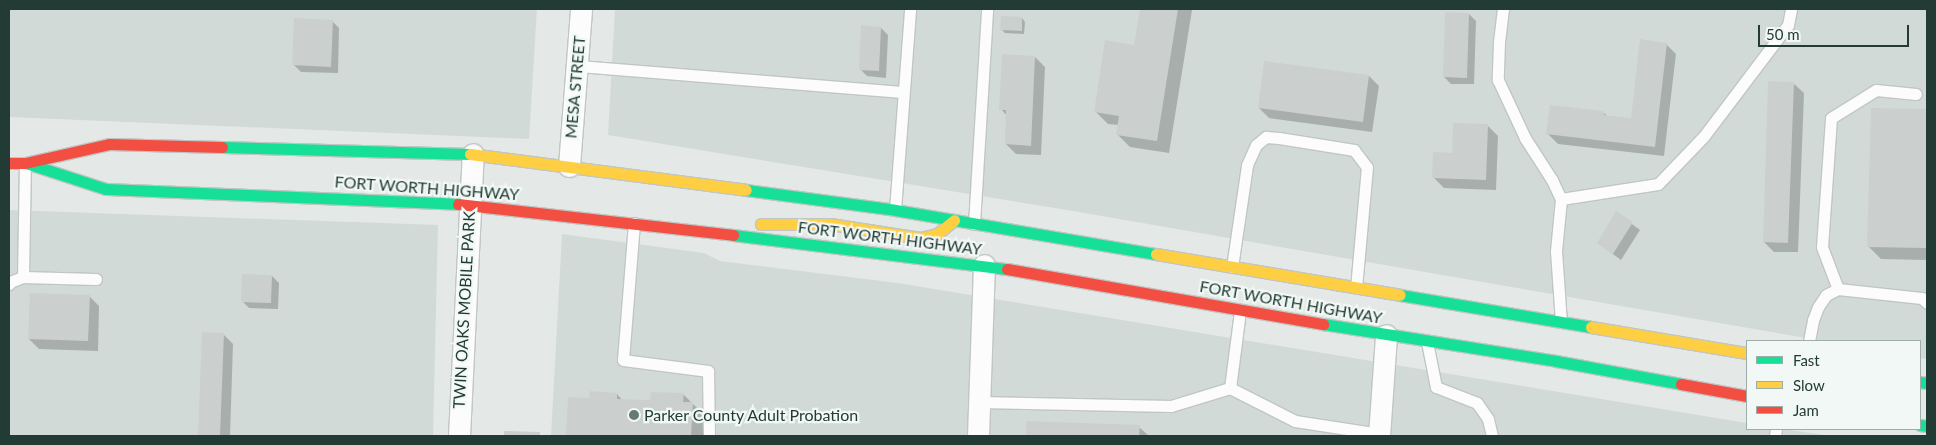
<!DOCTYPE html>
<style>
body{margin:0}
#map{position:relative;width:1936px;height:445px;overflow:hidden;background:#e4e9e7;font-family:Lato,sans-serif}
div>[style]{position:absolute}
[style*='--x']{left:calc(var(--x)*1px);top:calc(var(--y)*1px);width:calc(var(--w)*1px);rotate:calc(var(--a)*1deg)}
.built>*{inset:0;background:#d2dad7}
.shadow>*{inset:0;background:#0003}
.building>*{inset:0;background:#cbd0ce}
.roads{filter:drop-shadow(1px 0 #c1c6c4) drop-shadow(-1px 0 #c1c6c4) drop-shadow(0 1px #c1c6c4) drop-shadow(0 -1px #c1c6c4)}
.lane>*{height:11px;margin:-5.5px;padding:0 5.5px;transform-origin:5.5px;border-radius:5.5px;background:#fbfcfb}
.street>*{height:21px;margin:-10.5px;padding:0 10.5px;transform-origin:10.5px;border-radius:10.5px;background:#fbfcfb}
.fast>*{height:11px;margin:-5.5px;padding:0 5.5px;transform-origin:5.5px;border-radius:5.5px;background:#16e098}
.slow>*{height:11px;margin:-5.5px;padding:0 5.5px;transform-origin:5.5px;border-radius:5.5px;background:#ffcf43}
.jam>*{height:11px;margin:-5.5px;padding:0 5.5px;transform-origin:5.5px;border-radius:5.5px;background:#f24e42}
.dots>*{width:14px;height:14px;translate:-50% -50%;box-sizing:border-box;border:2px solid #f2f8f5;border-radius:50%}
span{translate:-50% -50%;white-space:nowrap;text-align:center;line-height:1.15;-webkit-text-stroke:4.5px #f2f8f5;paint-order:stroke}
.street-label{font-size:16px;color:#223c35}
.poi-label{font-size:16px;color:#223c35}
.left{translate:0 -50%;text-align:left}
.frame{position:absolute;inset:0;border:10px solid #223c35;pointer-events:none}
.legend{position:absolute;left:1746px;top:340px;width:175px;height:90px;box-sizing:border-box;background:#f2f8f5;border:1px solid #9fada8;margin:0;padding:6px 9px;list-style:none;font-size:15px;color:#223c35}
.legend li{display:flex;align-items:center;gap:10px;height:25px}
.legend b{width:25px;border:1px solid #9fada8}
.scale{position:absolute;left:1758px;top:25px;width:151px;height:22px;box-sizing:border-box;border:2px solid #223c35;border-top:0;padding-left:6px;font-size:15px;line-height:18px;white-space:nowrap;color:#223c35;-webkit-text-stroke:4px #f2f8f5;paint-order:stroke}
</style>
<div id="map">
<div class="built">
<i style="clip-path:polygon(9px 9px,537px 9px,529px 139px,9px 117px)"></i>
<i style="clip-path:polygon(615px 9px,1927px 9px,1927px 359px,1920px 358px,1920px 341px,1823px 341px,1067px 210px,608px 135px)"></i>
<i style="clip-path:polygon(9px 210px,438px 225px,433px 436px,9px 436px)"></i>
<i style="clip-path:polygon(562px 234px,704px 253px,720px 261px,898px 283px,1747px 423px,1747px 429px,1784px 429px,1830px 436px,551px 436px)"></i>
</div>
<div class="shadow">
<i style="clip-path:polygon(1141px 9px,1192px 10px,1169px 153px,1130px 147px,1117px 134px,1119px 125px,1108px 124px,1095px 111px,1135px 46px)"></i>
<i style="clip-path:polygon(1469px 14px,1476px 21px,1474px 84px,1451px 84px,1444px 77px)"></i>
<i style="clip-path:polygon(1022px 18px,1025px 22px,1024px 34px,1005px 33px,1002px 30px)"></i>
<i style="clip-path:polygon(332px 21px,339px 28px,338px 73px,301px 72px,294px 65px)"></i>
<i style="clip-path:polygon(881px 28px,888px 35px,886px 78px,867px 76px,860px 69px)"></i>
<i style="clip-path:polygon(1666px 44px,1676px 54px,1664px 156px,1558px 144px,1548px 134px,1603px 112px,1607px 116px,1632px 119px)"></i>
<i style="clip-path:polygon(1035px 57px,1045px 67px,1041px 155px,1016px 154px,1006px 144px,1007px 116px,1001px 109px)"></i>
<i style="clip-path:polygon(1369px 76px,1379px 86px,1372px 132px,1269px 118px,1259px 108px)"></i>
<i style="clip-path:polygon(1793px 83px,1804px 93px,1798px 252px,1774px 252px,1764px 242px)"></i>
<i style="clip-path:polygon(1872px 109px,1927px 110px,1927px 260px,1881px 259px,1868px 246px)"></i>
<i style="clip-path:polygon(1488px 126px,1498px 136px,1496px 190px,1444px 188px,1434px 178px,1453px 154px)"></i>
<i style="clip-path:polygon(1617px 213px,1640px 230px,1621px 260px,1598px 243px)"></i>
<i style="clip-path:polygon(272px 276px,279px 283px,278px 309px,249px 308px,242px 301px)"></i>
<i style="clip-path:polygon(89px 296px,99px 306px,98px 351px,39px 349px,29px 339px)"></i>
<i style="clip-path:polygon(203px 333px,223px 334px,233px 344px,230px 436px,199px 436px)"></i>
<i style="clip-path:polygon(617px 394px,623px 401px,651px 402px,683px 394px,705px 416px,704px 436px,567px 436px,569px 398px,590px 399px)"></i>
<i style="clip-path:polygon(1028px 422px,1139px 427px,1149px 436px,1027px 436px)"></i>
</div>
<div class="building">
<i style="clip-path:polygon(1140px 9px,1178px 9px,1157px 141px,1116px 135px,1119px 116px,1094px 112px,1105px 40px,1134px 45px)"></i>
<i style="clip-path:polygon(1445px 12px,1469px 13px,1467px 78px,1443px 77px)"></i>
<i style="clip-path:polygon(1001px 16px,1022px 17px,1022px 31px,1000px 30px)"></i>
<i style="clip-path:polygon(294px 18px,333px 20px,331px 67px,292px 65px)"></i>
<i style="clip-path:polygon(861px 25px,881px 27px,879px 71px,859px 70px)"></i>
<i style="clip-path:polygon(1640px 39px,1667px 43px,1655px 147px,1546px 134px,1550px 105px,1604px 111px,1604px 115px,1631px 118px)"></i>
<i style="clip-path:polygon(1002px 54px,1035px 56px,1031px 146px,1005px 144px,1006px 110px,999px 110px)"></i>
<i style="clip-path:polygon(1264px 61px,1369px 75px,1363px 122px,1258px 108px)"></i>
<i style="clip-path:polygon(1768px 81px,1794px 82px,1788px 243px,1763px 242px)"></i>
<i style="clip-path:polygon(1871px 108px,1927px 109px,1927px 248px,1867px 247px)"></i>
<i style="clip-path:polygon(1453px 123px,1488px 124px,1486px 180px,1432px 178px,1433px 152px,1452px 153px)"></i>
<i style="clip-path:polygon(1616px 211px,1633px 222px,1613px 254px,1597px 243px)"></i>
<i style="clip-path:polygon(242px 274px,272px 275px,271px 303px,241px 302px)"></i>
<i style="clip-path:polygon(30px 293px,90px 295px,88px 341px,28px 339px)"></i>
<i style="clip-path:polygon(202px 332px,224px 333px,220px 436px,198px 436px)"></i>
<i style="clip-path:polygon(590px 391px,617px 393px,617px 399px,650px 400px,651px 392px,684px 393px,683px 402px,693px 402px,691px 436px,566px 436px,568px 397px,589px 398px)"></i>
<i style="clip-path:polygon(1026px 421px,1140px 425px,1139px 436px,1026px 436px)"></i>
<i style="clip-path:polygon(504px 431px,540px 432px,540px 436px,504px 436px)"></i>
</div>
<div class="roads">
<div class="lane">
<i style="--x:1503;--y:9;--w:33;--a:97"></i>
<i style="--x:1499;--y:42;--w:38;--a:92"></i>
<i style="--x:1498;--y:80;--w:64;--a:65"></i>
<i style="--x:1525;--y:138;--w:50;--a:57.3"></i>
<i style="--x:1552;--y:180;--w:21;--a:65"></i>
<i style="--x:1561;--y:199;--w:52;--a:95.5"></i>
<i style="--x:1556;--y:251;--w:71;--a:86"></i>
<i style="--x:578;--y:66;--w:326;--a:4.6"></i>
<i style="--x:1561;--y:199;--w:98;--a:-8.8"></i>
<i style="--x:1658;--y:184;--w:66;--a:-46.2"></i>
<i style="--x:1704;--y:136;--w:139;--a:-52.9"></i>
<i style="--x:1788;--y:25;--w:16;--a:-79"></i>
<i style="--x:895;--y:210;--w:202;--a:-85.7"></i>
<i style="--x:634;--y:223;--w:137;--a:94.6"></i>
<i style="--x:623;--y:360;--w:86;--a:7.4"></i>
<i style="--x:708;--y:371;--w:65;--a:89.1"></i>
<i style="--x:974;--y:224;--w:215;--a:-86.5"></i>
<i style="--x:1232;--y:267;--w:103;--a:-81.6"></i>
<i style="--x:1247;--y:165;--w:22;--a:-66"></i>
<i style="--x:1256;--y:145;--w:13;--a:-39"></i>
<i style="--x:1266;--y:137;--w:13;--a:4"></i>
<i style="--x:1279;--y:138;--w:76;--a:9.1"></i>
<i style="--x:1354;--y:150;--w:21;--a:53"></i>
<i style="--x:1367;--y:167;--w:121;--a:95.2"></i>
<i style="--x:23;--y:277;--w:114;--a:-89"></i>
<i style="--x:9;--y:284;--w:2;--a:-63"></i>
<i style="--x:10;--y:282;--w:14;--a:-21"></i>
<i style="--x:23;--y:277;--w:73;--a:1.6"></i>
<i style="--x:1838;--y:289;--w:45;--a:-110.9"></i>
<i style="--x:1822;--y:247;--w:129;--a:-86"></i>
<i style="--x:1831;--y:118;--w:53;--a:-31.9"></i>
<i style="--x:1876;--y:90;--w:40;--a:5.7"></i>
<i style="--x:1809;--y:341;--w:21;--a:-79"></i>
<i style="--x:1813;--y:320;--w:14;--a:-69"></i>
<i style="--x:1818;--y:307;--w:14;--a:-56"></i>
<i style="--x:1826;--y:295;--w:13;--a:-27"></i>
<i style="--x:1838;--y:289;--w:84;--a:6.1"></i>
<i style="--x:1922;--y:298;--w:7;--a:45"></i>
<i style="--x:1427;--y:342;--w:46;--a:78.7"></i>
<i style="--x:1436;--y:387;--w:44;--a:21.3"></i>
<i style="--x:1477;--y:403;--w:19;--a:55"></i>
<i style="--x:1488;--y:419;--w:17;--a:77"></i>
<i style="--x:1230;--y:388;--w:78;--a:-82.6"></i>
<i style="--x:979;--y:402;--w:192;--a:1.2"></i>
<i style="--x:1171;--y:406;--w:62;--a:-17"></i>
<i style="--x:1230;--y:388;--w:73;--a:26.9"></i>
<i style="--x:1295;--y:421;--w:86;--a:8.7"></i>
<i style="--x:1775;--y:436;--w:7;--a:-82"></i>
</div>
<div class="street">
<i style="--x:569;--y:166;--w:157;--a:-85.6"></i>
<i style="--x:459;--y:436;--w:282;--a:-87.2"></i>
<i style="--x:978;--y:436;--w:171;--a:-88"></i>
<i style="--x:1379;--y:436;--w:101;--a:-86"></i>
</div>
<div class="fast">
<i style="--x:222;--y:147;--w:248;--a:1.6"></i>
<i style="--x:26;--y:163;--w:84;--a:18"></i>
<i style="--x:106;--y:189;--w:352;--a:2.4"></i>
<i style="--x:746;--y:190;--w:150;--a:7.6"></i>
<i style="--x:895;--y:210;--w:265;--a:9.6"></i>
<i style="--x:733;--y:235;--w:276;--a:7.1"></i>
<i style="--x:1400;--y:295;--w:194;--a:9.5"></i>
<i style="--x:1323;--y:324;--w:236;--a:9"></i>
<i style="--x:1556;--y:361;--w:127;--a:10.4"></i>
<i style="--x:1920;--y:382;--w:7;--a:8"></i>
<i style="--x:1920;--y:425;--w:7;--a:8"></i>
</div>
<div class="slow">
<i style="--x:470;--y:154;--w:278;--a:7.4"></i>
<i style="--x:761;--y:224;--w:69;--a:0"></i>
<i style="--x:830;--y:224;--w:91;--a:8.8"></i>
<i style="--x:920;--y:238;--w:17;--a:-13"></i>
<i style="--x:937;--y:234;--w:22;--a:-39"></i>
<i style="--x:1156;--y:254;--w:247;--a:9.5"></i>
<i style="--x:1591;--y:327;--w:158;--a:9.5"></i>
</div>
<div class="jam">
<i style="--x:9;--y:163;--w:16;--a:0"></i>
<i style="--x:25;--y:163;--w:86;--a:-12.7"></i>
<i style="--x:109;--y:144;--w:113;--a:1.5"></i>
<i style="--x:458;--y:204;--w:277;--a:6.4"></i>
<i style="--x:1007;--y:269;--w:321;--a:9.9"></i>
<i style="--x:1681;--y:384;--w:67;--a:10.3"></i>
</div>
</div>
<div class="dots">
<i style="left:634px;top:415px;background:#667973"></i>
</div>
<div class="street-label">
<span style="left:575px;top:87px;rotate:-85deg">MESA STREET</span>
<span style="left:427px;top:188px;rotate:4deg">FORT WORTH HIGHWAY</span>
<span style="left:890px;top:238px;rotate:7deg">FORT WORTH HIGHWAY</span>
<span style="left:1291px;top:302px;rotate:10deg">FORT WORTH HIGHWAY</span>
<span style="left:464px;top:310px;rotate:-87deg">TWIN OAKS MOBILE PARK</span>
</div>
<div class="poi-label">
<span class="left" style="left:644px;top:415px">Parker County Adult Probation</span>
</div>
<div class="frame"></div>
<ul class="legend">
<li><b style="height:6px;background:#16e098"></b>Fast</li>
<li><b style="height:6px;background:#ffcf43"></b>Slow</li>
<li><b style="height:6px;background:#f24e42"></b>Jam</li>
</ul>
<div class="scale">50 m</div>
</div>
